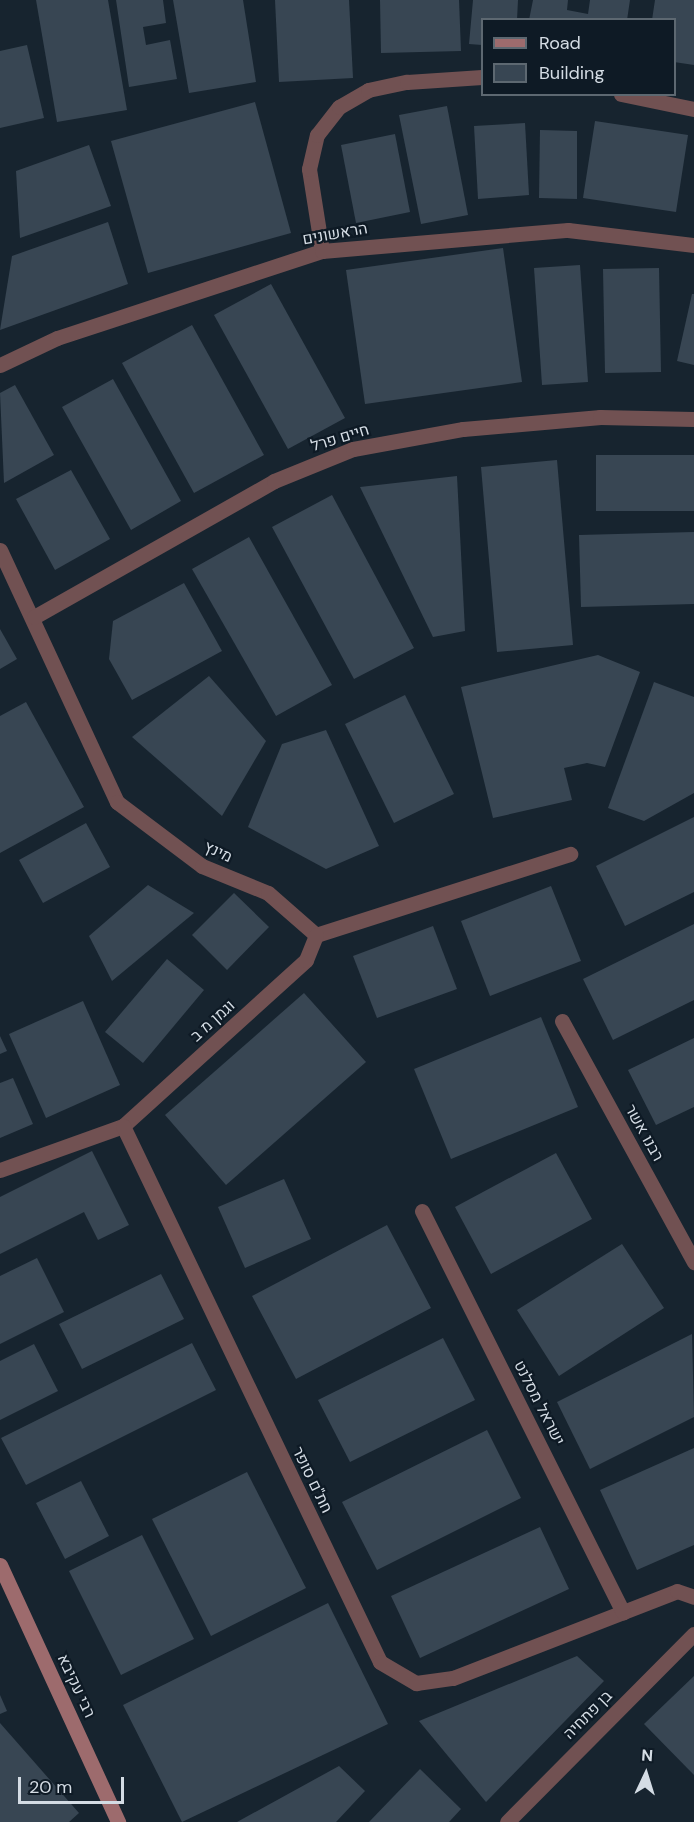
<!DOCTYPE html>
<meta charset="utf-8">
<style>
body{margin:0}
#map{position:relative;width:694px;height:1822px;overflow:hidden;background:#17242f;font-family:"DM Sans",Heebo,sans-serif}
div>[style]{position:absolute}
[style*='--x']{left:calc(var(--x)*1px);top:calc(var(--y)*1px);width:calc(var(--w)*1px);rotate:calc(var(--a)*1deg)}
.building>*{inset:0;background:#384653}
.street>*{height:15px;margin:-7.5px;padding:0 7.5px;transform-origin:7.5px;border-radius:7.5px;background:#715152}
.secondary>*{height:15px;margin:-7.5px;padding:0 7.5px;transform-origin:7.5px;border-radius:7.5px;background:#9d6b6d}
span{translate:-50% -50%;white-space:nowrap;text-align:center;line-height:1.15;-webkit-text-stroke:4.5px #0e1a25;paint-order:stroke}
.street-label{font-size:16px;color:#d4dce4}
.legend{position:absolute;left:481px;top:18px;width:195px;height:78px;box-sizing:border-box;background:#0e1a25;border:2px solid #5d6871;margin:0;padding:8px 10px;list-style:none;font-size:18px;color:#d4dce4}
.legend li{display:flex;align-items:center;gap:12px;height:30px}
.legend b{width:30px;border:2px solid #5d6871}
.north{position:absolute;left:616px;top:1744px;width:60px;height:60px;-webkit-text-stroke:4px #0e1a25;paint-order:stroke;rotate:4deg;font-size:16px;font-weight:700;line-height:24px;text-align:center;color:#d4dce4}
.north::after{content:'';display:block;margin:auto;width:21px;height:27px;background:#d4dce4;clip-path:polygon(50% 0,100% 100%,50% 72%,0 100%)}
.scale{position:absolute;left:18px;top:1777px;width:106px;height:27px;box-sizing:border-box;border:3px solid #d4dce4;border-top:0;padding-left:8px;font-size:18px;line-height:21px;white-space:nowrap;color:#d4dce4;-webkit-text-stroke:4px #0e1a25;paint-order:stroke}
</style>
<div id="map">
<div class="building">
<i style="clip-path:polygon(36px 0,108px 0,127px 110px,57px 122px)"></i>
<i style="clip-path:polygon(116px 0,163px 0,166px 23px,143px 27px,146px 45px,170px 40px,177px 79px,129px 87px)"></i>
<i style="clip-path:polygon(173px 0,243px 0,256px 82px,189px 93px)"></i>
<i style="clip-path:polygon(275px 0,349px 0,353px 78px,279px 82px)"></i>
<i style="clip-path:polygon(380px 0,459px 0,461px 51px,381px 53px)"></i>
<i style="clip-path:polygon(473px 0,518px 0,517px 20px,482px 20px,482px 45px,469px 44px)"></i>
<i style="clip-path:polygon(533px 0,568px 0,567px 10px,588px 14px,590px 0,630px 0,627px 20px,529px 20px)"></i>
<i style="clip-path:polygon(655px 0,694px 0,694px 65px,674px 62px,674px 20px,652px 20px)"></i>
<i style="clip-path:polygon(27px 45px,44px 118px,0 128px,0 51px)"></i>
<i style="clip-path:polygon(255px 102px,291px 233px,148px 273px,111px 141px)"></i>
<i style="clip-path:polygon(447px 106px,468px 215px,421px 224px,399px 115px)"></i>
<i style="clip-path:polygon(595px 121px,688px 135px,676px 212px,583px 198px)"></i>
<i style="clip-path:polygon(525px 123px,529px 195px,478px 199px,474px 126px)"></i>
<i style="clip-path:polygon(540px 130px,577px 131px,577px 199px,539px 198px)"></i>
<i style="clip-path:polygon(395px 134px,410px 212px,356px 223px,341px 145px)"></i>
<i style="clip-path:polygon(89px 145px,111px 206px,20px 238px,16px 171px)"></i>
<i style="clip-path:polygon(108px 222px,128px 284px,0 330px,12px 256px)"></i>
<i style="clip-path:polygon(503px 248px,522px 382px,365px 404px,346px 270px)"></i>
<i style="clip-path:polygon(580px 265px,588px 382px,542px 385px,534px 268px)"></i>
<i style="clip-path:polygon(659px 268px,661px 372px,605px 373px,603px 269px)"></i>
<i style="clip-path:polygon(271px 284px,345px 418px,288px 449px,214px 315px)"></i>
<i style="clip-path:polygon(692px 294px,694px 294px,694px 365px,677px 361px)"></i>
<i style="clip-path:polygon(192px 325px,264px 455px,194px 493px,122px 363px)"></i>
<i style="clip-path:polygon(113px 379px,181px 501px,131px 530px,62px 407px)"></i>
<i style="clip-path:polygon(15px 385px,54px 455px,4px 483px,0 393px)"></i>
<i style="clip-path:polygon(596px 455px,694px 455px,694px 511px,596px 511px)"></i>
<i style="clip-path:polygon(557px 460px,573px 645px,497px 652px,481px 467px)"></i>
<i style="clip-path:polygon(71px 470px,110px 539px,55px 570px,16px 499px)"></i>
<i style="clip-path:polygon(457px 476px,465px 631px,433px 637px,360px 487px)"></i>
<i style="clip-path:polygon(332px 495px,414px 648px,354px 679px,272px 527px)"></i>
<i style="clip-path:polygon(694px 532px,694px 604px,581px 607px,579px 535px)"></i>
<i style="clip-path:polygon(249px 537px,332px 685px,276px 716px,192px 569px)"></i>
<i style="clip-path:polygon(184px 583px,222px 651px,132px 700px,109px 659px,113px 621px)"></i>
<i style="clip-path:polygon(0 629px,17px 659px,0 669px)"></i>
<i style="clip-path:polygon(598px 655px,640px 672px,605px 767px,587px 763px,564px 768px,572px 800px,493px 818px,461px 687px)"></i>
<i style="clip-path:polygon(209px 676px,266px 741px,222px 816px,132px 737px)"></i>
<i style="clip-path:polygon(654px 682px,694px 697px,694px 793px,644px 821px,608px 808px)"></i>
<i style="clip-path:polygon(405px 695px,454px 794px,394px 823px,345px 724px)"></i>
<i style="clip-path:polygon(26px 702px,84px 807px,0 853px,0 716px)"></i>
<i style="clip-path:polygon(326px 730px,379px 846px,326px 869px,248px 827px,282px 744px)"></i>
<i style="clip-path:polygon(694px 817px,694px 892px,625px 926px,596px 866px)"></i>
<i style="clip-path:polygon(86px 823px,110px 867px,43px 903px,19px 860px)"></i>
<i style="clip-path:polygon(148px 885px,194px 913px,112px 981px,89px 936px)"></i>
<i style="clip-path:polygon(551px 886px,581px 961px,490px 996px,461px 921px)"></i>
<i style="clip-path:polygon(234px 893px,269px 927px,227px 970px,192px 935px)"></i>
<i style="clip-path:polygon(694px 924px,694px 1000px,613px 1040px,583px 979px)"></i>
<i style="clip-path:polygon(433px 926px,457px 989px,377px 1018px,353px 956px)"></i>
<i style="clip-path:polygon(167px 959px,204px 990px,143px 1063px,105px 1032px)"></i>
<i style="clip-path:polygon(304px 993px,366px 1062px,226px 1185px,165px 1115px)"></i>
<i style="clip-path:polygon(83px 1001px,120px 1085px,46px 1118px,9px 1034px)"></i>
<i style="clip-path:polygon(541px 1017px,578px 1107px,451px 1159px,414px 1069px)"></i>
<i style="clip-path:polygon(0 1036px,7px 1051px,0 1054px)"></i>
<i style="clip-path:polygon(694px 1038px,694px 1107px,656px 1125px,628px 1070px)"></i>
<i style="clip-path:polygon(13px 1078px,33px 1124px,0 1138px,0 1083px)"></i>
<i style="clip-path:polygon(92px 1151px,129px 1225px,98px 1240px,84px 1212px,0 1254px,0 1197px)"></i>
<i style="clip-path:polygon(556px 1153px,592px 1219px,491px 1274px,455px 1207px)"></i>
<i style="clip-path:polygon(284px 1179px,311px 1239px,245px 1268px,218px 1207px)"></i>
<i style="clip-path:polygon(387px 1225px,431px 1308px,296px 1379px,252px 1296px)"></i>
<i style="clip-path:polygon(622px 1244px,664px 1308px,559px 1376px,517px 1310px)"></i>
<i style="clip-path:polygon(37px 1258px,64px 1312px,0 1344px,0 1276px)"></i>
<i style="clip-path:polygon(161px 1274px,184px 1319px,82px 1369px,59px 1324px)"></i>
<i style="clip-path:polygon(692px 1334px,694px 1417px,590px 1469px,557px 1402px)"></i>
<i style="clip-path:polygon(443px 1338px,475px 1400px,350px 1462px,318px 1400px)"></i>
<i style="clip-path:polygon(192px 1343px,216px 1390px,26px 1485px,1px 1438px)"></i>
<i style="clip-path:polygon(34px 1344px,58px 1391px,0 1420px,0 1361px)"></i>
<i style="clip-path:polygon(487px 1430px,521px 1498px,377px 1570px,342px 1502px)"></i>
<i style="clip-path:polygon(694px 1448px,694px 1545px,637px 1570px,600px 1490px)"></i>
<i style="clip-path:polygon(247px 1472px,306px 1588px,211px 1636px,152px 1519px)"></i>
<i style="clip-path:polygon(81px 1481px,109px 1536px,65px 1559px,36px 1503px)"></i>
<i style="clip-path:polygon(540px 1527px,569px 1589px,420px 1658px,391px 1596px)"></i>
<i style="clip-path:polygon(142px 1535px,194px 1639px,121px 1675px,69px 1571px)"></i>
<i style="clip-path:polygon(328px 1603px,388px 1724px,182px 1822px,123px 1705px)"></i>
<i style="clip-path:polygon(577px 1656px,604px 1681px,486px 1802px,419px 1721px)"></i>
<i style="clip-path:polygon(694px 1676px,694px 1775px,644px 1724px)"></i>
<i style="clip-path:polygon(0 1695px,7px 1711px,0 1714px)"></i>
<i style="clip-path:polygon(0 1723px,79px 1813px,69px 1822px,0 1822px)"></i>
<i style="clip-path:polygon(339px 1766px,365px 1791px,336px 1822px,237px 1822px)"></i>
<i style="clip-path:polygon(420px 1769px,461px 1809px,449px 1822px,369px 1822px)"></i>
</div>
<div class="street">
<i style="--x:621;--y:94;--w:75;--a:11.6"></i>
<i style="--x:322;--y:251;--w:83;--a:-99"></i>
<i style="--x:309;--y:169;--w:35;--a:-77"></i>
<i style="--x:317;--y:135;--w:36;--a:-52"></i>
<i style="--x:339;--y:107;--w:34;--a:-30"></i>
<i style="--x:368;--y:90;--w:40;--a:-12"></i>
<i style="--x:407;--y:82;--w:75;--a:-3.8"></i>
<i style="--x:0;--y:365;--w:63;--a:-25.3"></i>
<i style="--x:57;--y:338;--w:279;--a:-18.2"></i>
<i style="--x:322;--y:251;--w:247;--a:-4.9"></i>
<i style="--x:568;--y:230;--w:127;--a:6.8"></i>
<i style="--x:0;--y:550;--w:278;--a:65.1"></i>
<i style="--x:117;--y:802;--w:106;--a:37"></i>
<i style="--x:202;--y:866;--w:71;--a:22.2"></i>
<i style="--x:268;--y:893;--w:64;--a:41.2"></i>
<i style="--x:34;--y:617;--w:276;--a:-29.5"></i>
<i style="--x:274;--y:481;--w:85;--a:-22.1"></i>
<i style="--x:353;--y:449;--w:112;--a:-10.3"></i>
<i style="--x:463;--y:429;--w:138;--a:-5"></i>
<i style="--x:600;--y:417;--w:94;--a:1.2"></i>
<i style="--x:316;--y:935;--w:267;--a:-17.7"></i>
<i style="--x:562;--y:1021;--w:275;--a:61.3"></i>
<i style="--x:123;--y:1126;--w:247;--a:-42.2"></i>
<i style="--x:306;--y:960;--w:27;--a:-68"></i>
<i style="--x:0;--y:1170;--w:131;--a:-19.7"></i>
<i style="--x:123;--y:1126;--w:594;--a:64.38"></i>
<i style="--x:380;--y:1662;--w:42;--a:30.3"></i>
<i style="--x:416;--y:1683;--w:37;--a:-8"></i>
<i style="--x:453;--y:1678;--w:240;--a:-21.2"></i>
<i style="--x:677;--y:1591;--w:18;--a:19"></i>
<i style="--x:422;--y:1211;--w:449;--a:63.4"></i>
<i style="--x:507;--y:1822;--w:265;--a:-45.2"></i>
</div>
<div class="secondary">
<i style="--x:0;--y:1565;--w:283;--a:65.3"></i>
</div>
<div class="street-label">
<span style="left:335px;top:234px;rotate:-10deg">הראשונים</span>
<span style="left:340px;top:438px;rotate:-17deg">חיים פרל</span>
<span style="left:218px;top:852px;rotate:25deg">מינץ</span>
<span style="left:213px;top:1021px;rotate:-42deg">וגמן מ ב</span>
<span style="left:644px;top:1133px;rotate:61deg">רבנו אשר</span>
<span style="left:539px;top:1403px;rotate:63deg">ישראל מסלנט</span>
<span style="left:312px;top:1480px;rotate:64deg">חת"ם סופר</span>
<span style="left:76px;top:1686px;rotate:65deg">רבי עקיבא</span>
<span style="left:588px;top:1715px;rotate:-45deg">בן פתחיה</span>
</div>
<ul class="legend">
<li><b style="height:8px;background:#9d6b6d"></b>Road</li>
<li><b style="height:16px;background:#384653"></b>Building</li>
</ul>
<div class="north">N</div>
<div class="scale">20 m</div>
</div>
